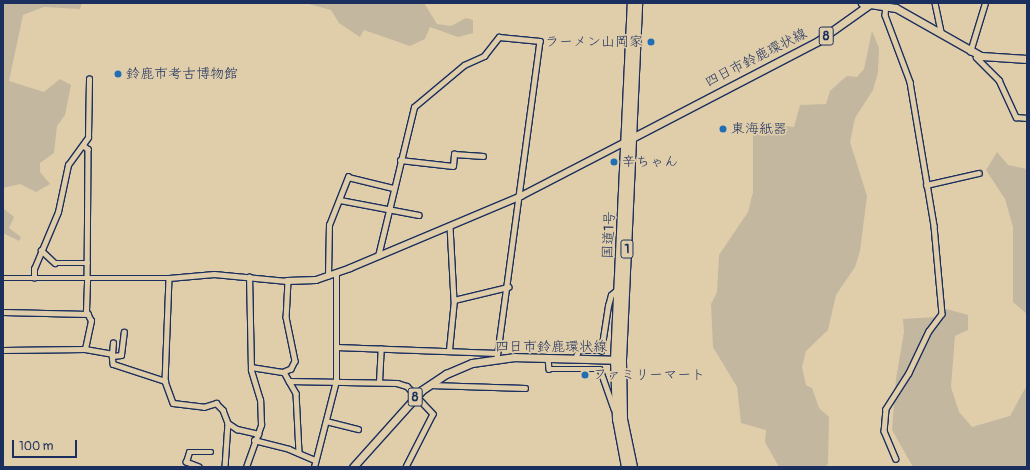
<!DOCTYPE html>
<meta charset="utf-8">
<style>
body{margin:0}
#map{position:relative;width:1030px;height:470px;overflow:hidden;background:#e0ceab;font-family:Pangolin,"Klee One",sans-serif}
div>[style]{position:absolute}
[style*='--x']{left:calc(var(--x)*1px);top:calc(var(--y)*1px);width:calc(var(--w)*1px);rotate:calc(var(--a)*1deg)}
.green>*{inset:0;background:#c3b7a0}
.roads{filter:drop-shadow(1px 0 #1b2f5e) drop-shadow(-1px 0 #1b2f5e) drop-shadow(0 1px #1b2f5e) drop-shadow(0 -1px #1b2f5e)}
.street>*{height:4.5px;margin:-2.25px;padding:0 2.25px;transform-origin:2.25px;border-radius:2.25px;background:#e0ceab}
.secondary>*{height:6px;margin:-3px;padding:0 3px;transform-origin:3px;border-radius:3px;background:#e0ceab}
.primary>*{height:7px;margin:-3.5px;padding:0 3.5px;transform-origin:3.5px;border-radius:3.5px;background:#e0ceab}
.highway>*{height:8px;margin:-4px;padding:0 4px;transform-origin:4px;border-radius:4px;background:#e0ceab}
.dots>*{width:11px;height:11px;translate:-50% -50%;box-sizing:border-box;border:2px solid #e0ceab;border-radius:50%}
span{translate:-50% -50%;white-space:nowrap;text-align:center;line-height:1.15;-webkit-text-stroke:3.5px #e0ceab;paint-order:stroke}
.shield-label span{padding:1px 3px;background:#e0ceab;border:1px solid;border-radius:3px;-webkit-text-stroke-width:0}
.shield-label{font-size:13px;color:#1b2f5e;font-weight:700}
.poi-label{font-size:14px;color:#1b2f5e}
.right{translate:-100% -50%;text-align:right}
.left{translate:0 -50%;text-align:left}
.street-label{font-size:14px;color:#1b2f5e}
.frame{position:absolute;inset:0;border:4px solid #1b2f5e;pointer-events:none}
.scale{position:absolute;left:12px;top:440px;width:65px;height:18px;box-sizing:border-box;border:2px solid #1b2f5e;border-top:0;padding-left:5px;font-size:12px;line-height:14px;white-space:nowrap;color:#1b2f5e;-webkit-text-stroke:3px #e0ceab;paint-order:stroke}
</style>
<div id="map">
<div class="green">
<i style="clip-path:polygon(3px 3px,82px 3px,80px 9px,44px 7px,23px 15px,9px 81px,44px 92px,60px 79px,71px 85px,65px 115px,57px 126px,54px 153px,40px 163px,40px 172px,50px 184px,36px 192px,20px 184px,3px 188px)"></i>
<i style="clip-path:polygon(305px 3px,424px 3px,437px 24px,451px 26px,466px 18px,473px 20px,473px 33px,458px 37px,430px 27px,425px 39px,410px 46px,364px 30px,360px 37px,339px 23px,331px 10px)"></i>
<i style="clip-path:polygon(872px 31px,879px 48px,878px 72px,873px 90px,855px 118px,850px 142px,867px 196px,860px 251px,855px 267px,836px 295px,828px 330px,806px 351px,802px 367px,806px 385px,812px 388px,819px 408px,829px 417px,828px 463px,826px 467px,779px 467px,765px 442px,766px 430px,741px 423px,737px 387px,713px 347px,711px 304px,717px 292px,719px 255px,748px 212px,753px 192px,753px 122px,794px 127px,800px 105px,826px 104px,830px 91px,842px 80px,847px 76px,857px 77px,864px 69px)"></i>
<i style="clip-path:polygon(997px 152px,1008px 165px,1027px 169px,1027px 314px,1013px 302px,1013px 227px,1005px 199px,986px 170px)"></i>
<i style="clip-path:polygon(3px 208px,14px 217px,9px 228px,21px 237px,19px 241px,3px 233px)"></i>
<i style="clip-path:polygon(943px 308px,968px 315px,968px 330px,955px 336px,951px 387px,959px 412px,972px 427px,1010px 416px,1027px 385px,1027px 467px,913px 467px,892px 430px,896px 379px,904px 332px,903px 319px,936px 317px)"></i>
</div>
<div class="roads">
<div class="street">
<i style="--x:861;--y:3;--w:4;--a:45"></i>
<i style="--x:935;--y:3;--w:29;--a:78"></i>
<i style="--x:886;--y:4;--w:11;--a:95"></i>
<i style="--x:885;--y:15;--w:72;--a:69.5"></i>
<i style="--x:910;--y:82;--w:146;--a:80.5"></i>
<i style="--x:934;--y:226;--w:88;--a:84.8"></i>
<i style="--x:942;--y:314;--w:21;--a:127"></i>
<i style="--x:929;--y:331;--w:47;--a:115.5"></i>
<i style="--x:909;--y:373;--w:43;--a:122.6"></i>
<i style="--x:886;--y:409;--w:22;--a:95"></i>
<i style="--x:884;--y:431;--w:30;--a:67"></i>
<i style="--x:970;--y:52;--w:51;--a:-73"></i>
<i style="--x:976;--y:57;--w:33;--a:45"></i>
<i style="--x:999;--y:80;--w:41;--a:65.3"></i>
<i style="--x:1016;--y:117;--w:11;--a:5"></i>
<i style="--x:84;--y:146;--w:5;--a:37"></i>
<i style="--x:88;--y:149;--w:129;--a:90.4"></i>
<i style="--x:400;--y:160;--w:53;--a:6.5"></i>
<i style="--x:453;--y:166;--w:12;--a:-85"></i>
<i style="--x:454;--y:154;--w:29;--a:4"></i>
<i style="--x:926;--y:185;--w:54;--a:-12.8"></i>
<i style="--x:340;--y:200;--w:80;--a:10.8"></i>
<i style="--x:450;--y:226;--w:74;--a:86.9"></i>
<i style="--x:41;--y:250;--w:19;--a:43"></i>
<i style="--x:55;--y:263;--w:33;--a:0"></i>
<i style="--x:378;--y:256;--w:153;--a:-76.4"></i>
<i style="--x:414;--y:107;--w:65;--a:-40"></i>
<i style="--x:464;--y:65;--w:22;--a:-24"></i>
<i style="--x:484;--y:56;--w:24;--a:-52"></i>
<i style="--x:499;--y:37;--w:41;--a:5.6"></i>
<i style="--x:540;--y:41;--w:320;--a:97.7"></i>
<i style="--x:328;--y:276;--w:51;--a:-88.9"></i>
<i style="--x:329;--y:225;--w:52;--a:-68.4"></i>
<i style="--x:348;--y:177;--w:46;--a:13.7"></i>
<i style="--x:3;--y:278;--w:166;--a:0"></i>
<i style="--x:169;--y:278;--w:45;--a:-5.1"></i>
<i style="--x:214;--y:274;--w:73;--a:5.5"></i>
<i style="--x:34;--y:278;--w:9;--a:-90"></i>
<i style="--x:34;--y:269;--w:62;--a:-67.2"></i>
<i style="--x:58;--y:212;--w:48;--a:-78"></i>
<i style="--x:68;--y:165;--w:34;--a:-54"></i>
<i style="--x:88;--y:137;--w:58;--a:-89"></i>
<i style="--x:169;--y:278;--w:103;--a:92.2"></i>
<i style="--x:165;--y:381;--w:23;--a:70"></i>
<i style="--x:173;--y:403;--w:31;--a:7"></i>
<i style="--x:204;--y:407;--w:13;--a:-18"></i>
<i style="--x:216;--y:403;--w:10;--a:45"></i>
<i style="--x:223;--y:410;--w:14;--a:69"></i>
<i style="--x:228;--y:423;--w:44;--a:93.9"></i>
<i style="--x:288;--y:281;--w:36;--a:93"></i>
<i style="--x:286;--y:317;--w:45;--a:78.4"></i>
<i style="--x:295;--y:361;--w:9;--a:117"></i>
<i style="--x:291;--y:369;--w:8;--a:157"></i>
<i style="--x:284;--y:372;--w:10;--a:61"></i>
<i style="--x:289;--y:381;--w:108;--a:1.1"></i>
<i style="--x:397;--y:383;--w:10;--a:17"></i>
<i style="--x:407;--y:386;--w:38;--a:47"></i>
<i style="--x:433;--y:414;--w:59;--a:117"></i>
<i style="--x:3;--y:312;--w:85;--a:1.3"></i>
<i style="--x:336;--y:347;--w:161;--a:2.1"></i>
<i style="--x:85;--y:349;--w:29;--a:-78"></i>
<i style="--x:91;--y:321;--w:11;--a:-117"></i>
<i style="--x:86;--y:311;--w:33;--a:-88"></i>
<i style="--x:3;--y:350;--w:82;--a:-0.7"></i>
<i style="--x:85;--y:349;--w:27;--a:10"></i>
<i style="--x:112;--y:354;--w:10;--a:84"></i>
<i style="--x:113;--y:364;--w:55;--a:18.1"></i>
<i style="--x:449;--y:350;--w:50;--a:-84.3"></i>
<i style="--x:454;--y:300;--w:56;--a:-13.5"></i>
<i style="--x:112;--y:354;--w:11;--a:-85"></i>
<i style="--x:112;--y:356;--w:9;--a:-6"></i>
<i style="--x:121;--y:355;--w:23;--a:-83"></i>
<i style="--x:548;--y:358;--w:11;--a:85"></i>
<i style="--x:549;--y:369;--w:51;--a:0"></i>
<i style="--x:600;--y:369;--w:42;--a:70.7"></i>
<i style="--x:575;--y:359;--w:9;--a:-69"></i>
<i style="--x:578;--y:351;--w:23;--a:0"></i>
<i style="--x:601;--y:351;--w:46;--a:-81.2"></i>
<i style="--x:608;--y:306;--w:11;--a:-75"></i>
<i style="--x:611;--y:295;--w:11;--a:-41"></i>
<i style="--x:251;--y:367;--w:33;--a:9"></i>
<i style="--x:289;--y:381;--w:14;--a:60"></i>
<i style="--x:296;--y:393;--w:60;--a:87.1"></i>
<i style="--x:379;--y:382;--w:33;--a:-87"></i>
<i style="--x:430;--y:385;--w:95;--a:1.8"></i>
<i style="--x:326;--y:421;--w:33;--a:14"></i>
<i style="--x:228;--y:423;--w:11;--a:34"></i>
<i style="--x:237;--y:429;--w:22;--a:13"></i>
<i style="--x:254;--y:440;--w:36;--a:14"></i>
<i style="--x:289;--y:449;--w:28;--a:23"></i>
<i style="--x:199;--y:467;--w:14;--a:-159"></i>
<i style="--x:186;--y:462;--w:10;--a:-73"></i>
<i style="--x:189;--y:452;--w:22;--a:0"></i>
<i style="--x:246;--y:467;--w:45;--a:-70.3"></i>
<i style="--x:261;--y:425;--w:25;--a:-92"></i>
<i style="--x:260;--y:400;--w:31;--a:-107"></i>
<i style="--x:251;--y:370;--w:93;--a:-91.2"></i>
<i style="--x:314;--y:467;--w:89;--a:-75.7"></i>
<i style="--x:336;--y:381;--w:108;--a:-90"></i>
</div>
<div class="secondary">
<i style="--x:287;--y:281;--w:29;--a:-2"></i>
<i style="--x:316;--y:280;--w:36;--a:-19"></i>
<i style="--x:350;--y:268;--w:186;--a:-22.8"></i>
<i style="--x:521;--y:196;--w:119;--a:-27.4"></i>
</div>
<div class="primary">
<i style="--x:628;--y:140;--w:214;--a:-27.5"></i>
<i style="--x:818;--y:41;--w:64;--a:-35.4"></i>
<i style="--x:870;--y:4;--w:26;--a:9"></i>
<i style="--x:896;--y:8;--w:98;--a:29.5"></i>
<i style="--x:981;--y:56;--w:46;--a:3.7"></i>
<i style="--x:353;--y:467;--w:103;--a:-48.1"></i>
<i style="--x:422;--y:390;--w:29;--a:-34"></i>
<i style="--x:446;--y:374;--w:28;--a:-23"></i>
<i style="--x:472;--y:363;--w:43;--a:-7.9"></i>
<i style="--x:515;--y:357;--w:105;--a:1.6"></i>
</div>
<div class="highway">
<i style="--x:626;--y:467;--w:49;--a:-100.6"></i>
<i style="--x:617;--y:419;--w:59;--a:-91.9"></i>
<i style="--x:615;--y:360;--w:357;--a:-87.3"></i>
<i style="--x:633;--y:467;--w:49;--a:-101.8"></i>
<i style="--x:623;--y:419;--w:59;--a:-91"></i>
<i style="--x:622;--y:360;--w:357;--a:-87.4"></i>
</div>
</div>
<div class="dots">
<i style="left:651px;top:42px;background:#1f6fb2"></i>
<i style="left:118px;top:74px;background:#1f6fb2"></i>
<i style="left:723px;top:129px;background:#1f6fb2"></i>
<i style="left:614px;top:162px;background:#1f6fb2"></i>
<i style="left:585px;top:375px;background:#1f6fb2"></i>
</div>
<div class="shield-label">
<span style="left:826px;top:36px">8</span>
<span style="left:627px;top:249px">1</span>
<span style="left:415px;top:397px">8</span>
</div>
<div class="poi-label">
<span class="right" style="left:643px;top:42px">ラーメン山岡家</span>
<span class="left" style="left:126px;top:74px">鈴鹿市考古博物館</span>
<span class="left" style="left:731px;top:129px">東海紙器</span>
<span class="left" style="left:622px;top:162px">辛ちゃん</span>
<span class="left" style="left:593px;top:375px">ファミリーマート</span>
</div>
<div class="street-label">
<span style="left:756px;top:58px;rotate:-27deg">四日市鈴鹿環状線</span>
<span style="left:609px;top:235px;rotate:-87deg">国道1号</span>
<span style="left:551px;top:347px">四日市鈴鹿環状線</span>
</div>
<div class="frame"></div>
<div class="scale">100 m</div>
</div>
